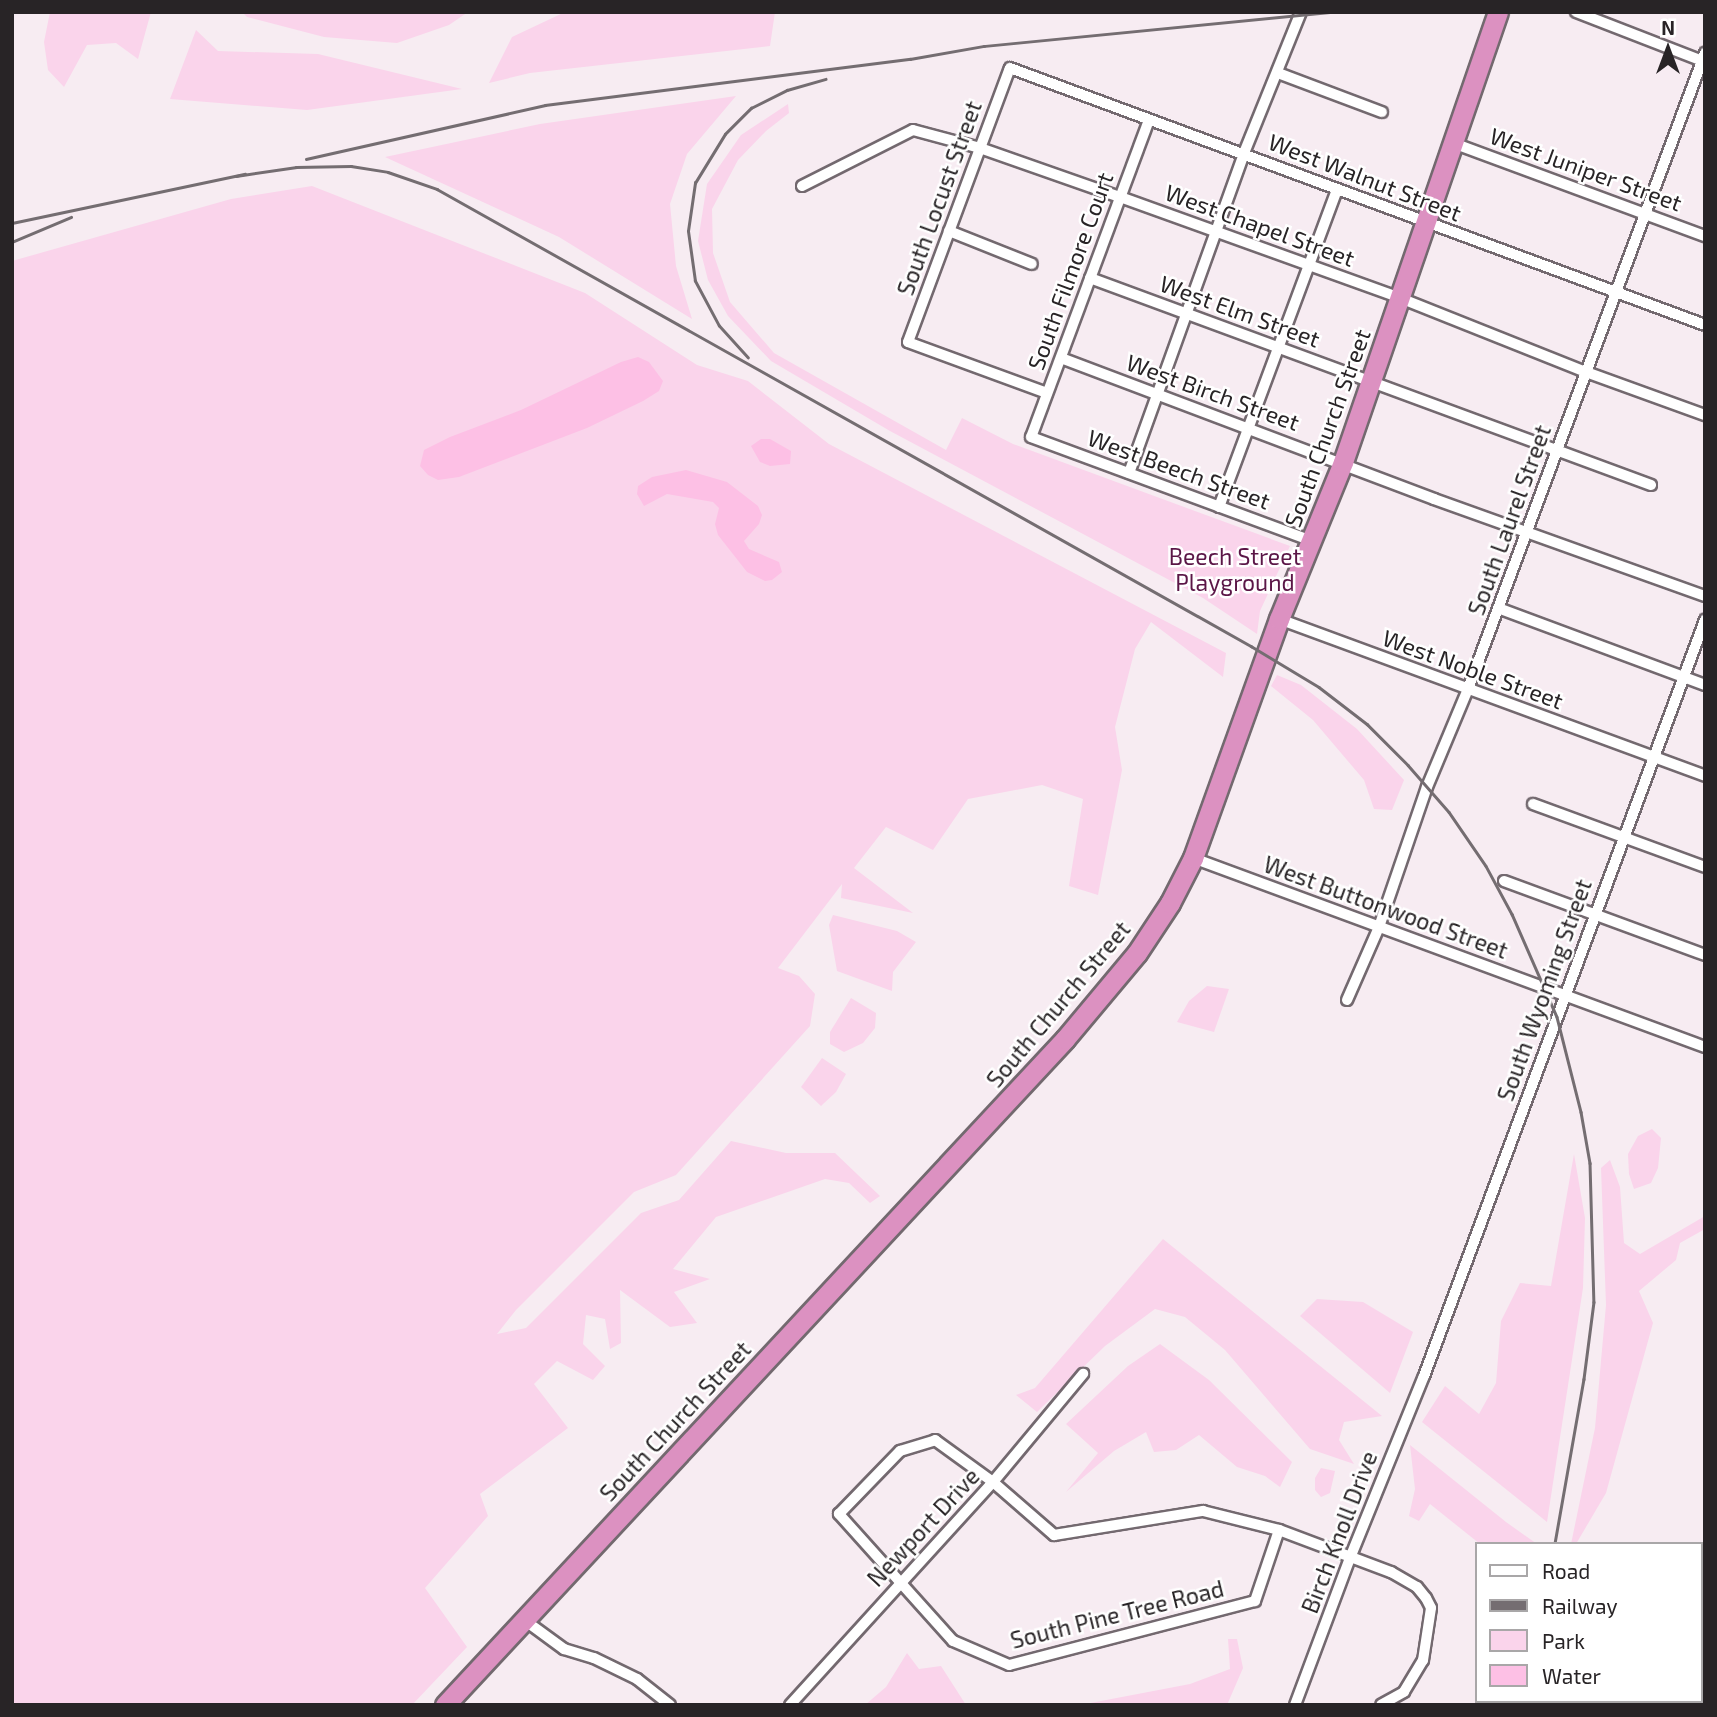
<!DOCTYPE html>
<style>
body{margin:0}
#map{position:relative;width:1717px;height:1717px;overflow:hidden;background:#f7ecf2;font-family:"Exo 2",sans-serif}
div>[style]{position:absolute}
[style*='--x']{left:calc(var(--x)*1px);top:calc(var(--y)*1px);width:calc(var(--w)*1px);rotate:calc(var(--a)*1deg)}
.green>*{inset:0;background:#fad4eb}
.water>*{inset:0;background:#fdc0e5}
.roads{filter:drop-shadow(2px 0 #73696f) drop-shadow(-2px 0 #73696f) drop-shadow(0 2px #73696f) drop-shadow(0 -2px #73696f)}
.street>*{height:10px;margin:-5px;padding:0 5px;transform-origin:5px;border-radius:5px;background:#fff}
.highway>*{height:19px;margin:-9.5px;padding:0 9.5px;transform-origin:9.5px;border-radius:9.5px;background:#dc91c1}
.rail>*{height:2.5px;margin:-1.25px;padding:0 1.25px;transform-origin:1.25px;border-radius:1.25px;background:#746d71}
span{translate:-50% -50%;white-space:nowrap;text-align:center;line-height:1.15;-webkit-text-stroke:5px #fff;paint-order:stroke}
.street-label{font-size:23px;color:#282426}
.park-label{font-size:23px;color:#5b1647}
.frame{position:absolute;inset:0;border:14px solid #282426;pointer-events:none}
.legend{position:absolute;left:1475px;top:1542px;width:228px;height:161px;box-sizing:border-box;background:#fff;border:2px solid #a9a7a8;margin:0;padding:9px 12px;list-style:none;font-size:21px;color:#282426}
.legend li{display:flex;align-items:center;gap:14px;height:35px}
.legend b{width:35px;border:2px solid #a9a7a8}
.north{position:absolute;left:1633px;top:14px;width:70px;height:70px;-webkit-text-stroke:5px #fff;paint-order:stroke;rotate:0deg;font-size:19px;font-weight:700;line-height:28px;text-align:center;color:#282426}
.north::after{content:'';display:block;margin:auto;width:24px;height:32px;background:#282426;clip-path:polygon(50% 0,100% 100%,50% 72%,0 100%)}
</style>
<div id="map">
<div class="green">
<i style="clip-path:polygon(50px 12px,151px 12px,138px 59px,116px 43px,87px 45px,64px 87px,48px 70px,44px 42px)"></i>
<i style="clip-path:polygon(242px 12px,468px 12px,449px 25px,397px 43px,324px 37px,247px 17px)"></i>
<i style="clip-path:polygon(565px 12px,775px 12px,770px 46px,530px 73px,489px 83px,512px 37px)"></i>
<i style="clip-path:polygon(196px 30px,218px 51px,318px 54px,462px 89px,307px 110px,170px 99px)"></i>
<i style="clip-path:polygon(736px 96px,687px 154px,670px 204px,676px 266px,692px 319px,559px 237px,385px 157px,540px 124px)"></i>
<i style="clip-path:polygon(788px 104px,789px 113px,766px 131px,738px 160px,712px 209px,713px 253px,730px 302px,774px 353px,946px 450px,962px 418px,1013px 444px,1290px 546px,1260px 611px,1257px 634px,1203px 598px,890px 431px,771px 361px,728px 316px,708px 280px,698px 241px,707px 184px,741px 135px)"></i>
<i style="clip-path:polygon(312px 186px,585px 293px,697px 365px,748px 381px,829px 444px,1226px 653px,1223px 677px,1151px 622px,1135px 649px,1115px 727px,1122px 770px,1098px 895px,1069px 886px,1083px 799px,1042px 785px,968px 799px,933px 850px,886px 827px,854px 868px,913px 913px,841px 898px,842px 884px,778px 968px,799px 976px,815px 994px,810px 1026px,676px 1175px,634px 1192px,516px 1310px,497px 1334px,526px 1328px,641px 1213px,679px 1200px,731px 1141px,786px 1153px,835px 1153px,880px 1196px,870px 1203px,849px 1183px,825px 1179px,716px 1217px,673px 1269px,710px 1279px,674px 1292px,697px 1323px,670px 1327px,620px 1290px,621px 1343px,610px 1349px,605px 1319px,586px 1315px,583px 1344px,605px 1366px,593px 1380px,557px 1361px,534px 1384px,568px 1428px,480px 1494px,488px 1516px,425px 1588px,467px 1647px,412px 1705px,12px 1705px,12px 261px,231px 199px)"></i>
<i style="clip-path:polygon(1277px 675px,1301px 685px,1357px 729px,1404px 780px,1392px 810px,1374px 809px,1364px 780px,1313px 720px,1271px 686px)"></i>
<i style="clip-path:polygon(833px 915px,897px 931px,916px 942px,893px 972px,892px 991px,837px 971px,829px 925px)"></i>
<i style="clip-path:polygon(1207px 986px,1229px 989px,1214px 1032px,1177px 1022px,1189px 1001px)"></i>
<i style="clip-path:polygon(851px 998px,876px 1013px,875px 1028px,863px 1043px,844px 1052px,830px 1044px,830px 1032px)"></i>
<i style="clip-path:polygon(822px 1058px,846px 1074px,836px 1092px,821px 1106px,801px 1087px)"></i>
<i style="clip-path:polygon(1652px 1129px,1661px 1138px,1658px 1168px,1651px 1183px,1634px 1189px,1629px 1174px,1628px 1154px,1638px 1136px)"></i>
<i style="clip-path:polygon(1574px 1154px,1585px 1218px,1583px 1288px,1547px 1522px,1422px 1422px,1445px 1386px,1479px 1414px,1496px 1383px,1501px 1321px,1520px 1283px,1551px 1286px)"></i>
<i style="clip-path:polygon(1610px 1160px,1620px 1187px,1624px 1243px,1640px 1254px,1705px 1216px,1705px 1229px,1680px 1243px,1676px 1260px,1639px 1291px,1653px 1323px,1606px 1493px,1576px 1544px,1571px 1544px,1595px 1428px,1606px 1305px,1601px 1168px)"></i>
<i style="clip-path:polygon(1163px 1239px,1382px 1416px,1344px 1422px,1339px 1440px,1354px 1464px,1310px 1449px,1225px 1350px,1185px 1317px,1155px 1309px,1105px 1346px,1037px 1412px,1016px 1395px,1035px 1388px)"></i>
<i style="clip-path:polygon(1317px 1299px,1363px 1302px,1413px 1332px,1390px 1393px,1300px 1316px)"></i>
<i style="clip-path:polygon(1160px 1344px,1209px 1380px,1292px 1462px,1280px 1487px,1265px 1476px,1237px 1467px,1199px 1435px,1176px 1450px,1154px 1452px,1146px 1432px,1114px 1451px,1066px 1492px,1098px 1453px,1066px 1424px,1128px 1366px)"></i>
<i style="clip-path:polygon(1410px 1445px,1506px 1522px,1537px 1544px,1480px 1544px,1430px 1504px,1419px 1521px,1409px 1516px,1415px 1489px)"></i>
<i style="clip-path:polygon(1321px 1468px,1335px 1471px,1330px 1493px,1321px 1497px,1315px 1490px,1315px 1478px)"></i>
<i style="clip-path:polygon(1228px 1639px,1237px 1639px,1243px 1668px,1227px 1705px,1080px 1705px,1190px 1684px,1230px 1669px)"></i>
<i style="clip-path:polygon(907px 1653px,919px 1669px,941px 1666px,966px 1705px,865px 1705px,886px 1687px)"></i>
</div>
<div class="water">
<i style="clip-path:polygon(638px 357px,649px 362px,663px 381px,659px 391px,643px 401px,587px 428px,459px 477px,438px 480px,428px 475px,420px 466px,424px 450px,450px 437px,521px 410px,621px 362px)"></i>
<i style="clip-path:polygon(761px 439px,770px 439px,791px 451px,790px 464px,770px 466px,760px 462px,751px 446px)"></i>
<i style="clip-path:polygon(686px 470px,727px 482px,758px 506px,762px 515px,759px 524px,744px 541px,749px 549px,779px 562px,782px 572px,772px 580px,765px 581px,747px 572px,718px 535px,715px 524px,719px 508px,713px 502px,667px 494px,644px 506px,637px 494px,638px 486px,652px 477px)"></i>
</div>
<div class="roads">
<div class="street">
<i style="--x:1576;--y:12;--w:138;--a:21.2"></i>
<i style="--x:1278;--y:73;--w:111;--a:20.6"></i>
<i style="--x:1149;--y:120;--w:338;--a:110.4"></i>
<i style="--x:1031;--y:437;--w:300;--a:20.3"></i>
<i style="--x:1453;--y:143;--w:269;--a:20.3"></i>
<i style="--x:802;--y:186;--w:124;--a:-26.8"></i>
<i style="--x:913;--y:130;--w:69;--a:15"></i>
<i style="--x:980;--y:148;--w:148;--a:19.3"></i>
<i style="--x:1120;--y:197;--w:298;--a:19.8"></i>
<i style="--x:1400;--y:298;--w:200;--a:21.7"></i>
<i style="--x:1586;--y:372;--w:127;--a:19.9"></i>
<i style="--x:949;--y:231;--w:89;--a:21.7"></i>
<i style="--x:1090;--y:278;--w:598;--a:20.25"></i>
<i style="--x:1061;--y:358;--w:399;--a:20.7"></i>
<i style="--x:1434;--y:499;--w:288;--a:19.7"></i>
<i style="--x:1047;--y:393;--w:148;--a:-159.9"></i>
<i style="--x:908;--y:342;--w:292;--a:-69.6"></i>
<i style="--x:1010;--y:68;--w:741;--a:20.29"></i>
<i style="--x:1129;--y:473;--w:340;--a:-70.2"></i>
<i style="--x:1244;--y:153;--w:152;--a:-68"></i>
<i style="--x:1219;--y:507;--w:339;--a:-69.6"></i>
<i style="--x:1498;--y:608;--w:221;--a:20.4"></i>
<i style="--x:1279;--y:619;--w:454;--a:20.2"></i>
<i style="--x:1533;--y:804;--w:183;--a:20.1"></i>
<i style="--x:1193;--y:858;--w:546;--a:20.26"></i>
<i style="--x:1504;--y:881;--w:214;--a:20.2"></i>
<i style="--x:1347;--y:1000;--w:80;--a:-66.3"></i>
<i style="--x:1379;--y:927;--w:148;--a:-71.1"></i>
<i style="--x:1427;--y:787;--w:106;--a:-67.3"></i>
<i style="--x:1468;--y:689;--w:679;--a:-69.56"></i>
<i style="--x:1279;--y:1530;--w:75;--a:108.7"></i>
<i style="--x:1255;--y:1601;--w:254;--a:165.4"></i>
<i style="--x:1009;--y:1665;--w:61;--a:-156.8"></i>
<i style="--x:953;--y:1641;--w:171;--a:-131.9"></i>
<i style="--x:839;--y:1514;--w:88;--a:-45.9"></i>
<i style="--x:900;--y:1451;--w:37;--a:-17"></i>
<i style="--x:935;--y:1440;--w:72;--a:35.9"></i>
<i style="--x:993;--y:1482;--w:81;--a:41"></i>
<i style="--x:1054;--y:1535;--w:151;--a:-9.2"></i>
<i style="--x:1203;--y:1511;--w:78;--a:14"></i>
<i style="--x:1279;--y:1530;--w:120;--a:20.6"></i>
<i style="--x:1391;--y:1572;--w:30;--a:30"></i>
<i style="--x:1417;--y:1587;--w:14;--a:51"></i>
<i style="--x:1426;--y:1598;--w:11;--a:63"></i>
<i style="--x:1431;--y:1608;--w:53;--a:98.7"></i>
<i style="--x:1423;--y:1660;--w:37;--a:121"></i>
<i style="--x:1404;--y:1692;--w:26;--a:151"></i>
<i style="--x:523;--y:1619;--w:51;--a:36.2"></i>
<i style="--x:564;--y:1649;--w:31;--a:17"></i>
<i style="--x:594;--y:1658;--w:48;--a:26"></i>
<i style="--x:637;--y:1679;--w:42;--a:38.2"></i>
<i style="--x:790;--y:1705;--w:302;--a:-47.7"></i>
<i style="--x:993;--y:1482;--w:141;--a:-50.2"></i>
<i style="--x:1295;--y:1705;--w:157;--a:-69.5"></i>
<i style="--x:1350;--y:1558;--w:196;--a:-67.9"></i>
<i style="--x:1424;--y:1376;--w:807;--a:-69.61"></i>
</div>
<div class="highway">
<i style="--x:445;--y:1705;--w:910;--a:-47.05"></i>
<i style="--x:1065;--y:1039;--w:112;--a:-50.1"></i>
<i style="--x:1137;--y:953;--w:60;--a:-56.6"></i>
<i style="--x:1170;--y:903;--w:51;--a:-62.9"></i>
<i style="--x:1193;--y:858;--w:254;--a:-70.2"></i>
<i style="--x:1279;--y:619;--w:170;--a:-67.8"></i>
<i style="--x:1343;--y:462;--w:476;--a:-71"></i>
</div>
</div>
<div class="rail">
<i style="--x:306;--y:159;--w:245;--a:-12.7"></i>
<i style="--x:545;--y:105;--w:368;--a:-7.2"></i>
<i style="--x:910;--y:59;--w:75;--a:-10"></i>
<i style="--x:984;--y:46;--w:351;--a:-5.6"></i>
<i style="--x:236;--y:176;--w:61;--a:-8.5"></i>
<i style="--x:296;--y:167;--w:55;--a:-1"></i>
<i style="--x:351;--y:166;--w:37;--a:9"></i>
<i style="--x:388;--y:172;--w:52;--a:19.1"></i>
<i style="--x:437;--y:189;--w:934;--a:29.31"></i>
<i style="--x:1251;--y:646;--w:79;--a:31.1"></i>
<i style="--x:1319;--y:687;--w:61;--a:37.6"></i>
<i style="--x:1367;--y:724;--w:58;--a:45"></i>
<i style="--x:1408;--y:765;--w:62;--a:48.9"></i>
<i style="--x:1449;--y:812;--w:65;--a:55.6"></i>
<i style="--x:1486;--y:866;--w:55;--a:61.6"></i>
<i style="--x:1512;--y:914;--w:112;--a:66.4"></i>
<i style="--x:1557;--y:1017;--w:98;--a:75.8"></i>
<i style="--x:1581;--y:1112;--w:52;--a:80"></i>
<i style="--x:1590;--y:1163;--w:139;--a:88.4"></i>
<i style="--x:1594;--y:1302;--w:78;--a:97.4"></i>
<i style="--x:1584;--y:1379;--w:168;--a:100"></i>
<i style="--x:12;--y:223;--w:238;--a:-11.9"></i>
<i style="--x:12;--y:242;--w:64;--a:-23"></i>
<i style="--x:748;--y:358;--w:43;--a:-132.2"></i>
<i style="--x:719;--y:326;--w:51;--a:-118.1"></i>
<i style="--x:695;--y:281;--w:50;--a:-98"></i>
<i style="--x:688;--y:231;--w:49;--a:-81.7"></i>
<i style="--x:695;--y:183;--w:57;--a:-58.5"></i>
<i style="--x:725;--y:134;--w:37;--a:-45"></i>
<i style="--x:751;--y:108;--w:40;--a:-26.6"></i>
<i style="--x:787;--y:90;--w:40;--a:-16"></i>
<i style="--x:1506;--y:1705;--w:4;--a:-63"></i>
</div>
<div class="street-label">
<span style="left:1586px;top:169px;rotate:20deg">West Juniper Street</span>
<span style="left:1365px;top:177px;rotate:21deg">West Walnut Street</span>
<span style="left:939px;top:198px;rotate:-70deg">South Locust Street</span>
<span style="left:1260px;top:225px;rotate:20deg">West Chapel Street</span>
<span style="left:1070px;top:271px;rotate:-70deg">South Filmore Court</span>
<span style="left:1240px;top:311px;rotate:20deg">West Elm Street</span>
<span style="left:1213px;top:392px;rotate:20deg">West Birch Street</span>
<span style="left:1327px;top:428px;rotate:-70deg">South Church Street</span>
<span style="left:1179px;top:469px;rotate:20deg">West Beech Street</span>
<span style="left:1509px;top:520px;rotate:-70deg">South Laurel Street</span>
<span style="left:1473px;top:669px;rotate:20deg">West Noble Street</span>
<span style="left:1386px;top:907px;rotate:20deg">West Buttonwood Street</span>
<span style="left:1544px;top:990px;rotate:-70deg">South Wyoming Street</span>
<span style="left:1058px;top:1004px;rotate:-50deg">South Church Street</span>
<span style="left:675px;top:1421px;rotate:-47deg">South Church Street</span>
<span style="left:923px;top:1527px;rotate:-47deg">Newport Drive</span>
<span style="left:1339px;top:1532px;rotate:-69deg">Birch Knoll Drive</span>
<span style="left:1117px;top:1614px;rotate:-14deg">South Pine Tree Road</span>
</div>
<div class="park-label">
<span style="left:1235px;top:569px">Beech Street<br>Playground</span>
</div>
<div class="frame"></div>
<ul class="legend">
<li><b style="height:9px;background:#fff"></b>Road</li>
<li><b style="height:9px;background:#746d71"></b>Railway</li>
<li><b style="height:19px;background:#fad4eb"></b>Park</li>
<li><b style="height:19px;background:#fdc0e5"></b>Water</li>
</ul>
<div class="north">N</div>
</div>
